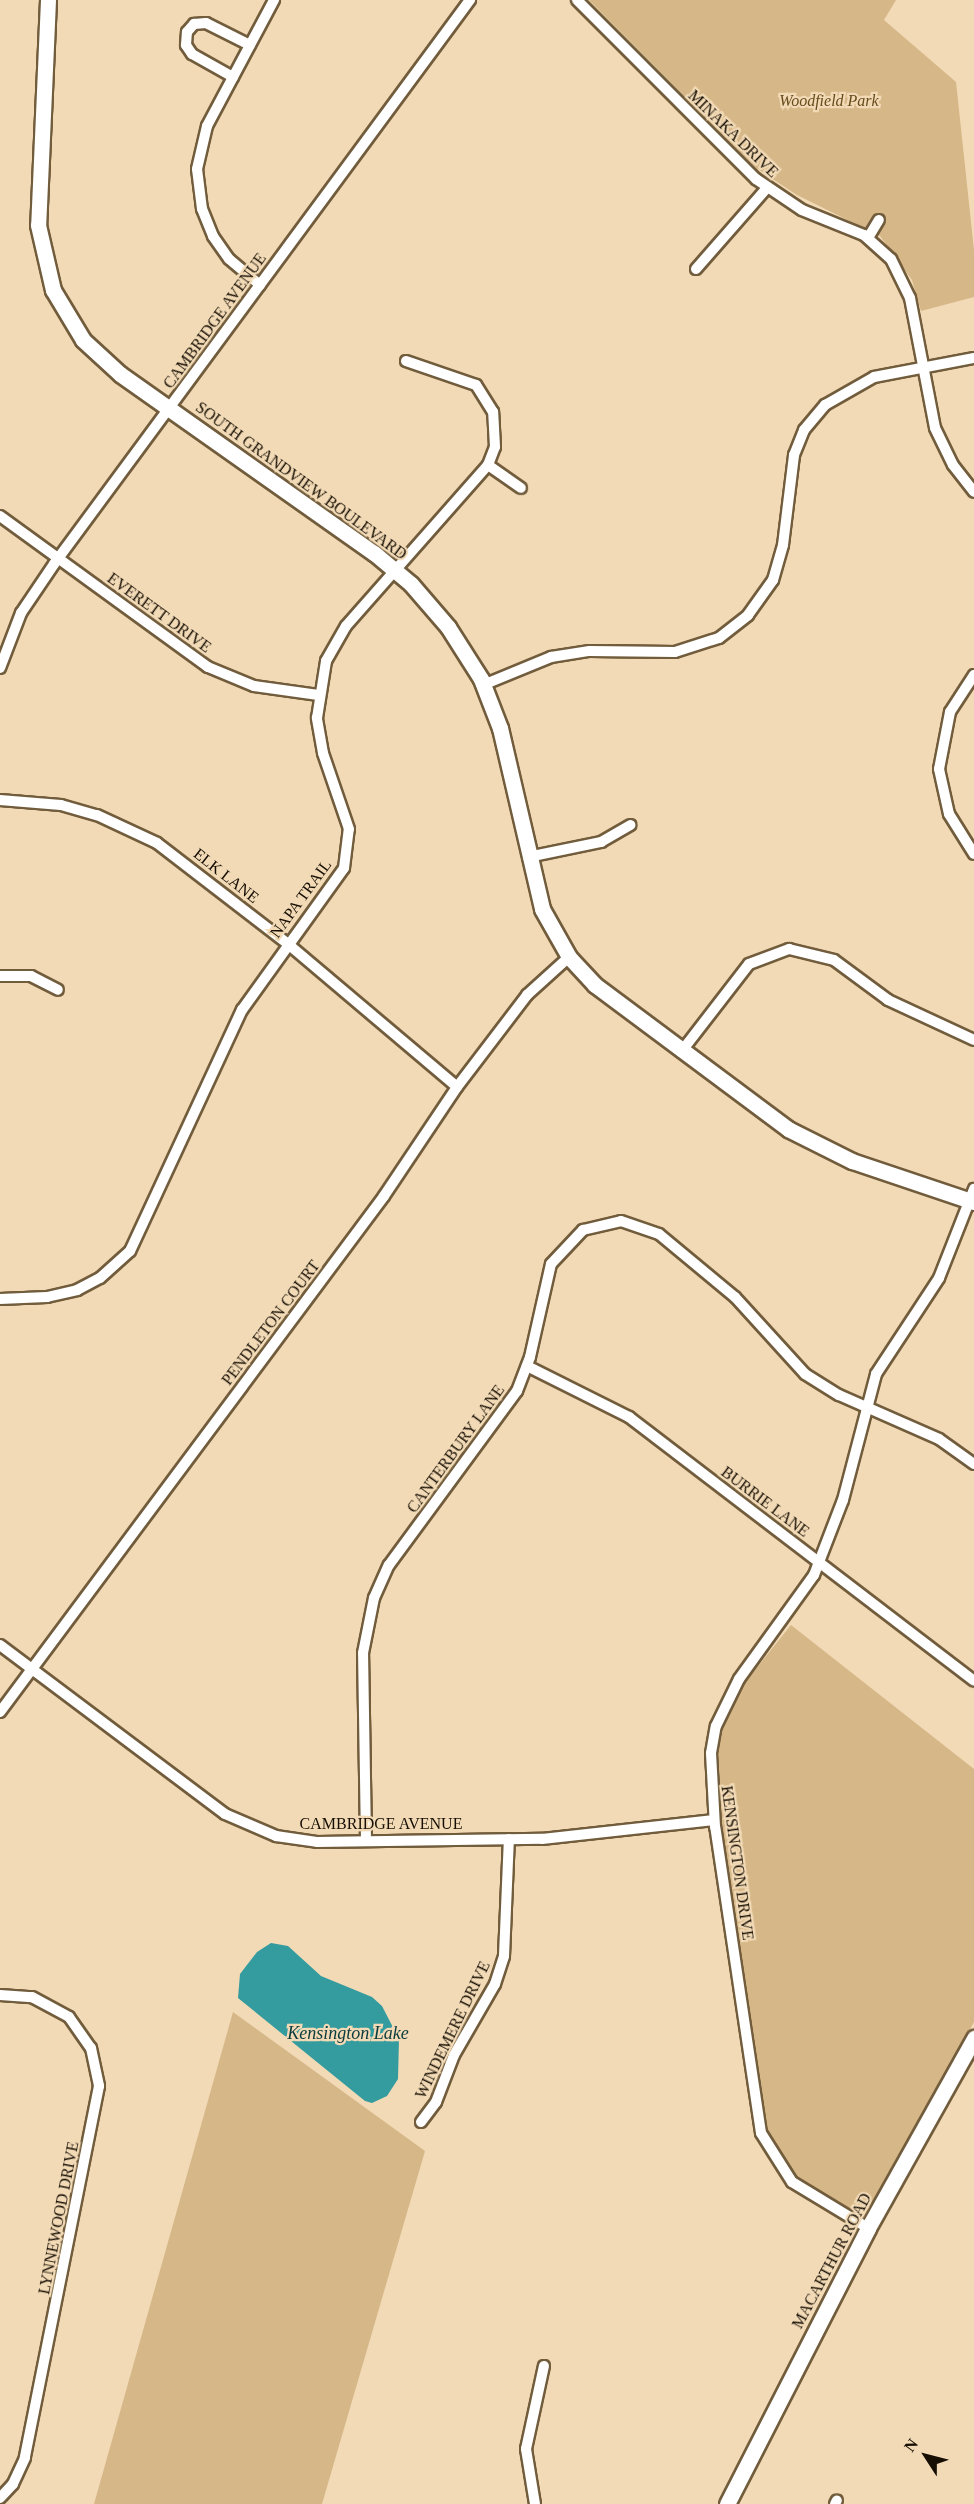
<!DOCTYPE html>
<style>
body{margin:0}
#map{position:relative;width:974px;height:2504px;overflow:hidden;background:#f2dab6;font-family:Georgia,serif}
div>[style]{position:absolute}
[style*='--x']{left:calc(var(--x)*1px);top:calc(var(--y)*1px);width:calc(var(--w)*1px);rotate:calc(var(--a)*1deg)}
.green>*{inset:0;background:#d6b788}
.water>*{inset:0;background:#349b9e}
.roads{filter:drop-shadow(2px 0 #715c3c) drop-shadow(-2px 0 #715c3c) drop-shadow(0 2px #715c3c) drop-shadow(0 -2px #715c3c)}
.street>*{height:10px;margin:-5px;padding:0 5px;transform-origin:5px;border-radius:5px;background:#fff}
.secondary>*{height:15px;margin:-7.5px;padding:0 7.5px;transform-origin:7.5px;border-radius:7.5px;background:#fff}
span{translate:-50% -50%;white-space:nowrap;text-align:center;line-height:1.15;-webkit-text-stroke:4.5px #f2dab6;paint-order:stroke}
.park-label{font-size:16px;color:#674b1c;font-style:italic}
.street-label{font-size:16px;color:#160e03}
.water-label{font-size:18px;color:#0b3b3c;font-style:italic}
.north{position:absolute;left:896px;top:2426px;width:60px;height:60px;-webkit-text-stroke:4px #f2dab6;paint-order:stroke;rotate:306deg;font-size:16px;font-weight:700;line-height:24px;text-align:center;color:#160e03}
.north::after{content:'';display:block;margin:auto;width:21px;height:27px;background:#160e03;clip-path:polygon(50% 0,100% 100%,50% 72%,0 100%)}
</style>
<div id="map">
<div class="green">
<i style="clip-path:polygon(589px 0,896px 0,884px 20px,956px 82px,974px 250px,974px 297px,921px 311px,912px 280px,880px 236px,797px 195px,756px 168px)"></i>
<i style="clip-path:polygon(791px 1625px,974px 1769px,974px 2022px,869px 2213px,862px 2216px,794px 2175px,768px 2135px,754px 2070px,718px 1805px,715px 1760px,720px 1728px,734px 1696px)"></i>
<i style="clip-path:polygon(233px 2012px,425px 2151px,322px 2504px,94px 2504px)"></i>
</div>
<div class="water">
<i style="clip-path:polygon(271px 1943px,288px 1946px,321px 1976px,372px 1997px,382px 2006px,399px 2039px,398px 2079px,387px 2096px,372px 2103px,365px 2101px,238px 1998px,240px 1974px,257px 1952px)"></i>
</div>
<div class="roads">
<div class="street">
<i style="--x:577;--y:0;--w:253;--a:45"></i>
<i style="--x:756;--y:179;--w:55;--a:34"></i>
<i style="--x:802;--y:210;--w:67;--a:22"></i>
<i style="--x:864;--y:235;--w:36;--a:42"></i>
<i style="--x:891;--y:259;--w:43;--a:64"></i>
<i style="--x:910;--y:298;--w:132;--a:79.1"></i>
<i style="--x:935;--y:428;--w:41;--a:64.1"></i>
<i style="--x:953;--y:465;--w:34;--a:52"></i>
<i style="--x:233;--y:77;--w:47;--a:-150.7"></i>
<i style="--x:192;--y:54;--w:11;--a:-124"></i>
<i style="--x:186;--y:45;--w:13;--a:-86"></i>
<i style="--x:187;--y:32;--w:11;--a:-49"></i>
<i style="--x:194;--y:24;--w:12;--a:-5"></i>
<i style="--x:206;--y:23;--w:49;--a:26.6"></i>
<i style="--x:868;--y:238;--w:21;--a:-59"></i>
<i style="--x:696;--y:269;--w:108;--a:-48.8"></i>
<i style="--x:260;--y:285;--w:40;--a:-140"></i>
<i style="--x:229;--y:259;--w:28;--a:-125"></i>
<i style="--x:213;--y:236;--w:29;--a:-112"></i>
<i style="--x:202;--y:209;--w:40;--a:-97.1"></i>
<i style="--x:197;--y:169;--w:44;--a:-76.9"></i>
<i style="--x:207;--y:126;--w:143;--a:-62"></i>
<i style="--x:488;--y:465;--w:40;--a:34.9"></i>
<i style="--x:0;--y:516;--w:257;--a:36"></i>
<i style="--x:208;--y:667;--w:50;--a:22.4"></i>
<i style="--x:254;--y:686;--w:65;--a:8"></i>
<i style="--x:0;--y:668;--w:59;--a:-69.1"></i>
<i style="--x:21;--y:613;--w:59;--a:-56"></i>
<i style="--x:54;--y:564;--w:701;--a:-53.59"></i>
<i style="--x:974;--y:675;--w:44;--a:123"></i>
<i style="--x:950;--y:712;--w:58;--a:100.9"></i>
<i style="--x:939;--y:769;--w:46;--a:77.5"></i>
<i style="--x:949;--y:814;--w:47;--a:58"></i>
<i style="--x:483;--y:685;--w:74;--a:-22.4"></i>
<i style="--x:551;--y:657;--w:39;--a:-9"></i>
<i style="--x:590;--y:651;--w:85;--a:0.7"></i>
<i style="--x:675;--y:652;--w:46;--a:-17.7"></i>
<i style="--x:719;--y:638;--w:37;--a:-38"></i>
<i style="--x:748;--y:615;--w:43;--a:-54.5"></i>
<i style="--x:773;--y:580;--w:36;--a:-74"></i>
<i style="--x:783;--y:545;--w:91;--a:-83"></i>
<i style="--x:794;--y:455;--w:27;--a:-68"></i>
<i style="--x:804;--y:430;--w:33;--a:-50"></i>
<i style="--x:825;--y:405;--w:56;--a:-29.7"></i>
<i style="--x:874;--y:377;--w:102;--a:-10.8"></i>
<i style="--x:0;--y:800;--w:61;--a:4.7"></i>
<i style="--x:61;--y:805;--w:37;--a:16"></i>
<i style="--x:97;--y:815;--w:66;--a:25"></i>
<i style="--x:157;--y:843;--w:165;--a:37.6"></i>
<i style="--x:288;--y:944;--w:221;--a:40.2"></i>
<i style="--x:528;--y:857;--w:75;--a:-11.6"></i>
<i style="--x:601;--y:842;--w:34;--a:-30"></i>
<i style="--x:0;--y:976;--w:31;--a:0"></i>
<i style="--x:31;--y:976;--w:30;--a:27"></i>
<i style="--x:681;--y:1052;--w:111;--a:-52.3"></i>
<i style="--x:749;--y:964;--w:43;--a:-20.6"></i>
<i style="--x:789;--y:949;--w:46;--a:13.7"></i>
<i style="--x:834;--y:960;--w:67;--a:36.5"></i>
<i style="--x:888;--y:1000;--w:95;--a:24.9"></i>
<i style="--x:0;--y:1299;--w:47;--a:-2.4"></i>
<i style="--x:47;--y:1297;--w:31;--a:-13"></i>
<i style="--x:77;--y:1290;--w:26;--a:-28"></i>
<i style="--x:100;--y:1278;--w:40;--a:-42"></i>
<i style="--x:130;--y:1251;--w:266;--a:-65.1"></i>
<i style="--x:242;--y:1010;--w:175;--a:-54.3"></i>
<i style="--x:344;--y:868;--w:39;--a:-83"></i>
<i style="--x:349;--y:829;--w:80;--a:-108.9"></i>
<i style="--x:323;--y:753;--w:36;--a:-100"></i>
<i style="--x:317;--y:718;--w:58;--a:-81"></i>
<i style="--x:326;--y:661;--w:40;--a:-60.3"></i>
<i style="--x:346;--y:626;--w:215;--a:-48.6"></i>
<i style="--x:488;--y:465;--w:19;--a:-69"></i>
<i style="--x:495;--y:447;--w:35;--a:-93"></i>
<i style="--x:493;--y:412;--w:32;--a:-122"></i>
<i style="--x:476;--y:385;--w:74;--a:-161.1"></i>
<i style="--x:527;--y:1366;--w:114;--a:26.6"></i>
<i style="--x:629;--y:1417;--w:434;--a:37.4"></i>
<i style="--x:0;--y:1645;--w:281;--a:36.9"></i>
<i style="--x:225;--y:1814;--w:56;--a:23.3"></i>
<i style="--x:276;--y:1836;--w:41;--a:8.3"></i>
<i style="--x:317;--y:1842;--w:225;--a:-0.8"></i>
<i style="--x:542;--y:1839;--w:173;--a:-6.3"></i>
<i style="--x:0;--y:1712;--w:643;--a:-53.34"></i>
<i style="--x:384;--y:1196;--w:131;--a:-56.2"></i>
<i style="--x:457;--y:1087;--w:116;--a:-52.7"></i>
<i style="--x:527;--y:995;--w:57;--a:-42.1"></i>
<i style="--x:366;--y:1841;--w:188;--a:-90.9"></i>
<i style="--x:363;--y:1653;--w:56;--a:-78.7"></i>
<i style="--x:374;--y:1598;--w:36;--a:-66"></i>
<i style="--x:389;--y:1565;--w:216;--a:-53.7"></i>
<i style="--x:517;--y:1391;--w:36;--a:-69"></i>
<i style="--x:530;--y:1357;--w:95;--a:-77.3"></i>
<i style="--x:551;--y:1264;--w:47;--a:-46.7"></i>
<i style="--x:583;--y:1230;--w:39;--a:-13"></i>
<i style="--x:621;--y:1221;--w:40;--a:18.9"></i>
<i style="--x:659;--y:1234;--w:99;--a:39.7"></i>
<i style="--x:735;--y:1297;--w:104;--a:47.7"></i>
<i style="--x:805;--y:1374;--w:40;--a:32"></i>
<i style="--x:839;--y:1395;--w:109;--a:23.7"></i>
<i style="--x:939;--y:1439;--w:43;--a:35.5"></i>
<i style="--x:0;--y:1995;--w:32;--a:4"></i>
<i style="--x:32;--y:1997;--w:42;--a:28.4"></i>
<i style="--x:69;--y:2017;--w:38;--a:55"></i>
<i style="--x:91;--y:2048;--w:39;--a:78"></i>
<i style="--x:99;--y:2086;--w:379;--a:101.3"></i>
<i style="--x:25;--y:2458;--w:29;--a:115"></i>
<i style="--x:13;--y:2484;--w:19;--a:133"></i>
<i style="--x:421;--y:2122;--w:25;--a:-53"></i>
<i style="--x:436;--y:2102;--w:50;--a:-69"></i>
<i style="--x:454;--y:2055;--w:82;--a:-60"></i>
<i style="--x:495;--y:1984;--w:29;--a:-72"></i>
<i style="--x:504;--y:1956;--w:117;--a:-87.6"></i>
<i style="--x:868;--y:2228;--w:89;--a:-148.8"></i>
<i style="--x:792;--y:2182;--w:58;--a:-122.3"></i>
<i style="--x:761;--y:2133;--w:309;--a:-98.5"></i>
<i style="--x:715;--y:1827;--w:74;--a:-93.1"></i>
<i style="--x:711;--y:1753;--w:27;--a:-80"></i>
<i style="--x:716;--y:1726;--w:52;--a:-63.9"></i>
<i style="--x:739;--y:1679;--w:128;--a:-54.2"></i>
<i style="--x:814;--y:1575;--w:80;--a:-68.9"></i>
<i style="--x:843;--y:1500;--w:130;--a:-75.3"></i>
<i style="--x:876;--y:1374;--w:115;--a:-56.7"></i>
<i style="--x:939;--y:1278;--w:96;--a:-68.5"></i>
<i style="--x:535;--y:2504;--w:56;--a:-99.3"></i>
<i style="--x:526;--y:2449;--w:85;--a:-77.8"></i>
<i style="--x:835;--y:2504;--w:4;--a:-63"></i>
</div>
<div class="secondary">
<i style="--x:48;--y:0;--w:225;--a:92.5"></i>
<i style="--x:38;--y:225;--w:67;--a:77"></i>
<i style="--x:53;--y:290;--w:58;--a:59"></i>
<i style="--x:83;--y:340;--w:50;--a:42.6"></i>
<i style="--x:120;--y:374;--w:311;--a:35.2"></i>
<i style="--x:374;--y:553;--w:48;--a:40"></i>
<i style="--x:411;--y:584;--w:57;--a:49.3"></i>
<i style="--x:448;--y:627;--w:62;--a:57.6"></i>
<i style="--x:481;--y:679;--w:53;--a:68.8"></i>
<i style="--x:500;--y:728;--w:186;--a:76.9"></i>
<i style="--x:542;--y:909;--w:55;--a:60.6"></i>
<i style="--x:569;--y:957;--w:38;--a:47"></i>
<i style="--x:595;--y:985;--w:241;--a:36.7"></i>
<i style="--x:788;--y:1129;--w:72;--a:26.6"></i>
<i style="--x:852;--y:1161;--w:129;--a:18.6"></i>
<i style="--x:727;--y:2504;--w:310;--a:-62.9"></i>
<i style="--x:868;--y:2228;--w:218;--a:-60.8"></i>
</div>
</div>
<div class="park-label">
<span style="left:829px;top:101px">Woodfield Park</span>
</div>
<div class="street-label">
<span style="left:733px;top:134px;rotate:44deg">MINAKA DRIVE</span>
<span style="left:215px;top:321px;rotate:-54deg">CAMBRIDGE AVENUE</span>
<span style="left:301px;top:481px;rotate:36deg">SOUTH GRANDVIEW BOULEVARD</span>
<span style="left:159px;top:613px;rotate:36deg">EVERETT DRIVE</span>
<span style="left:226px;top:876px;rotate:38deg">ELK LANE</span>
<span style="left:301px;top:899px;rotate:-54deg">NAPA TRAIL</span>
<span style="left:271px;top:1323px;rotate:-53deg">PENDLETON COURT</span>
<span style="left:456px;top:1449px;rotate:-54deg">CANTERBURY LANE</span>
<span style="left:765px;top:1502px;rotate:37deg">BURRIE LANE</span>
<span style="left:381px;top:1824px">CAMBRIDGE AVENUE</span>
<span style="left:737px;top:1863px;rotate:82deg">KENSINGTON DRIVE</span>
<span style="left:453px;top:2030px;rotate:-64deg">WINDEMERE DRIVE</span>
<span style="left:59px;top:2218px;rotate:-79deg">LYNNEWOOD DRIVE</span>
<span style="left:832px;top:2261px;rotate:-62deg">MACARTHUR ROAD</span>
</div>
<div class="water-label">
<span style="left:348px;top:2033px">Kensington Lake</span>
</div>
<div class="north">N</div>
</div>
